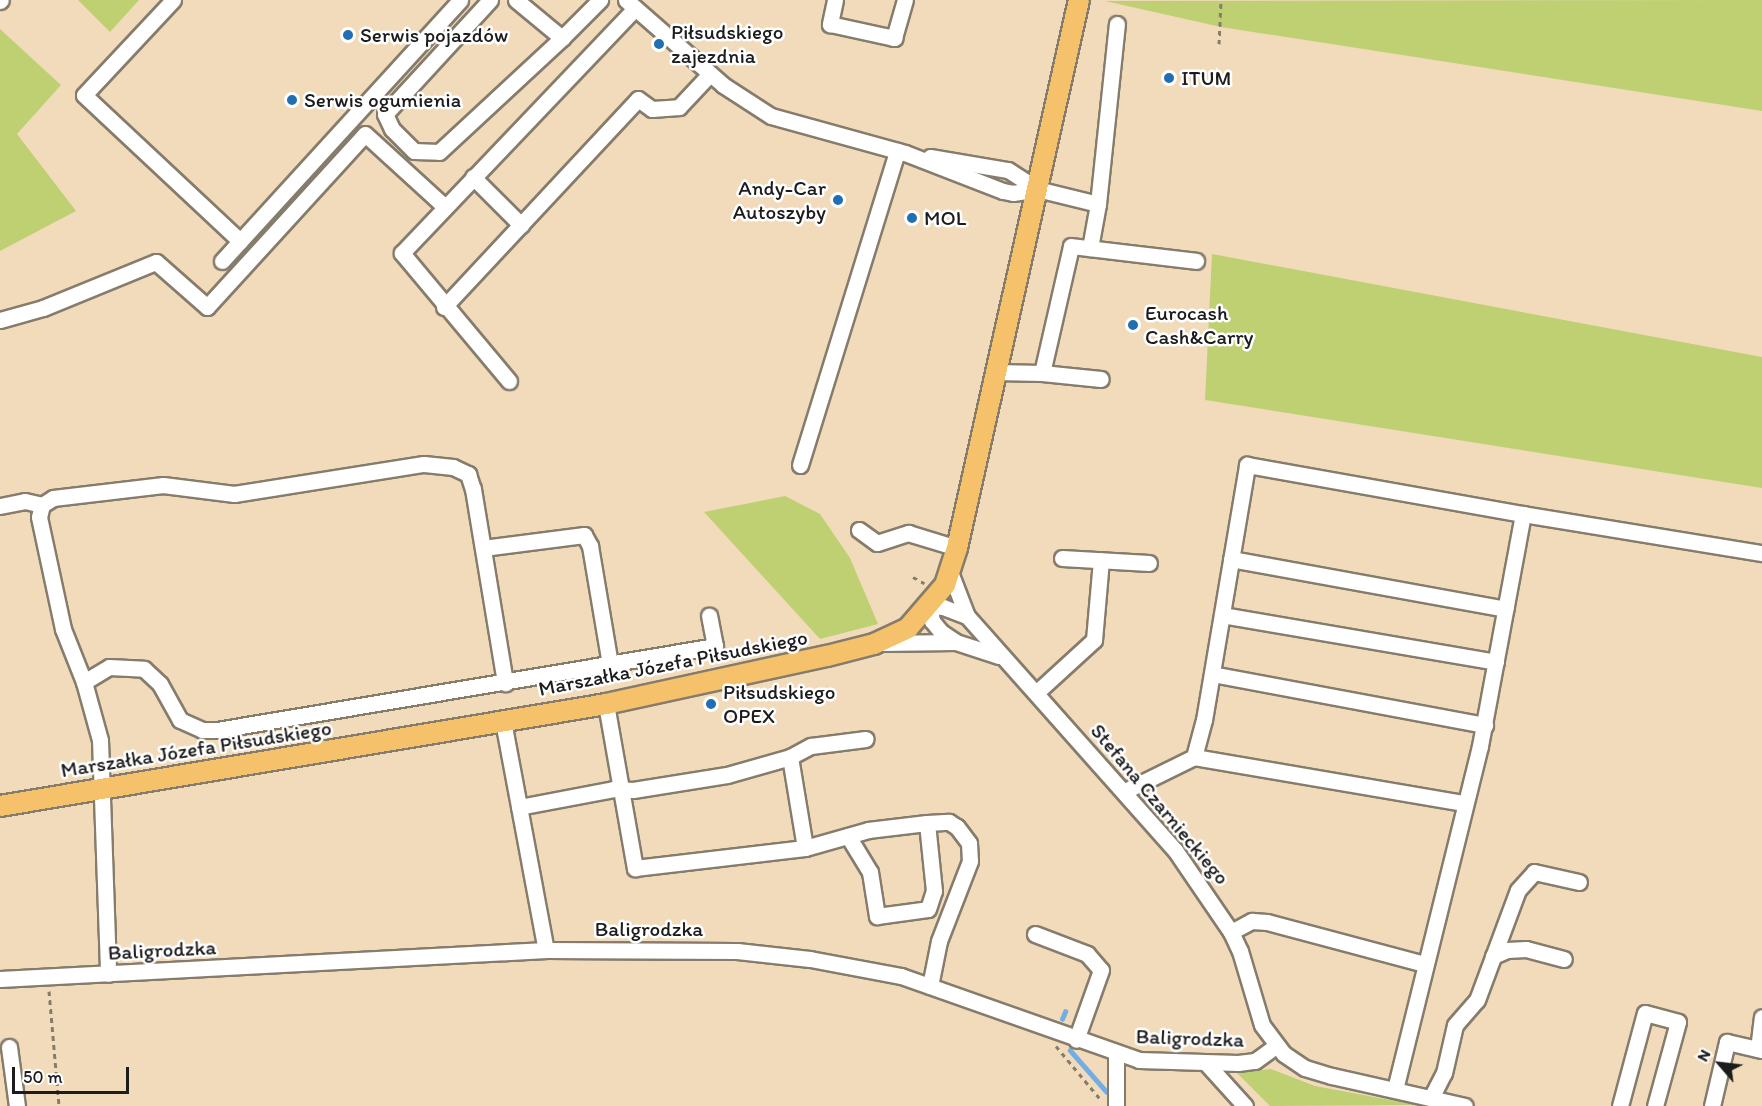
<!DOCTYPE html>
<meta charset="utf-8">
<style>
body{margin:0}
#map{position:relative;width:1762px;height:1106px;overflow:hidden;background:#f1dbbb;font-family:Itim,sans-serif}
div>[style]{position:absolute}
[style*='--x']{left:calc(var(--x)*1px);top:calc(var(--y)*1px);width:calc(var(--w)*1px);rotate:calc(var(--a)*1deg)}
.green>*{inset:0;background:#bfd073}
.stream>*{height:4.5px;margin:-2.25px;padding:0 2.25px;transform-origin:2.25px;border-radius:2.25px;background:#72aee4}
.path>*{height:3px;margin-top:-1.5px;transform-origin:0;background:repeating-linear-gradient(90deg,#867c6c 0 4.5px,transparent 0 9px)}
.roads{filter:drop-shadow(2px 0 #867c6c) drop-shadow(-2px 0 #867c6c) drop-shadow(0 2px #867c6c) drop-shadow(0 -2px #867c6c)}
.minor>*{height:15px;margin:-7.5px;padding:0 7.5px;transform-origin:7.5px;border-radius:7.5px;background:#fff}
.major>*{height:20px;margin:-10px;padding:0 10px;transform-origin:10px;border-radius:10px;background:#f5c16b}
.dots>*{width:16px;height:16px;translate:-50% -50%;box-sizing:border-box;border:3px solid #fff;border-radius:50%}
span{translate:-50% -50%;white-space:nowrap;text-align:center;line-height:1.15;-webkit-text-stroke:5px #fff;paint-order:stroke}
.poi-label{font-size:21px;color:#1c1c1c}
.left{translate:0 -50%;text-align:left}
.right{translate:-100% -50%;text-align:right}
.street-label{font-size:21px;color:#1c1c1c}
.north{position:absolute;left:1690px;top:1034px;width:60px;height:60px;-webkit-text-stroke:4px #fff;paint-order:stroke;rotate:298deg;font-size:16px;font-weight:700;line-height:24px;text-align:center;color:#1c1c1c}
.north::after{content:'';display:block;margin:auto;width:21px;height:27px;background:#1c1c1c;clip-path:polygon(50% 0,100% 100%,50% 72%,0 100%)}
.scale{position:absolute;left:12px;top:1067px;width:117px;height:27px;box-sizing:border-box;border:3px solid #1c1c1c;border-top:0;padding-left:8px;font-size:18px;line-height:21px;white-space:nowrap;color:#1c1c1c;-webkit-text-stroke:4px #fff;paint-order:stroke}
</style>
<div id="map">
<div class="green">
<i style="clip-path:polygon(78px 0,139px 0,110px 32px)"></i>
<i style="clip-path:polygon(1762px 0,1762px 111px,1221px 27px,1105px 1px)"></i>
<i style="clip-path:polygon(0 29px,61px 85px,17px 134px,76px 211px,0 251px)"></i>
<i style="clip-path:polygon(1212px 254px,1762px 357px,1762px 488px,1205px 400px)"></i>
<i style="clip-path:polygon(785px 496px,820px 514px,850px 558px,878px 624px,820px 639px,704px 512px)"></i>
<i style="clip-path:polygon(1271px 1069px,1315px 1086px,1417px 1105px,1270px 1106px,1237px 1073px)"></i>
</div>
<div class="stream">
<i style="--x:1062;--y:1019;--w:8;--a:-67"></i>
<i style="--x:1070;--y:1050;--w:55;--a:48.7"></i>
</div>
<div class="path">
<i style="--x:1219;--y:44;--w:44;--a:-87.4"></i>
<i style="--x:913;--y:577;--w:13;--a:29"></i>
<i style="--x:49;--y:991;--w:115;--a:85"></i>
<i style="--x:1056;--y:1046;--w:70;--a:50.2"></i>
</div>
<div class="roads">
<div class="minor">
<i style="--x:173;--y:0;--w:130;--a:133.1"></i>
<i style="--x:84;--y:95;--w:214;--a:43.1"></i>
<i style="--x:490;--y:0;--w:155;--a:132.6"></i>
<i style="--x:385;--y:114;--w:17;--a:65"></i>
<i style="--x:392;--y:129;--w:31;--a:45"></i>
<i style="--x:414;--y:151;--w:25;--a:2"></i>
<i style="--x:439;--y:152;--w:168;--a:-42.8"></i>
<i style="--x:516;--y:0;--w:60;--a:39.6"></i>
<i style="--x:562;--y:38;--w:54;--a:-45"></i>
<i style="--x:626;--y:0;--w:129;--a:41.2"></i>
<i style="--x:723;--y:85;--w:57;--a:32.9"></i>
<i style="--x:771;--y:116;--w:139;--a:15.4"></i>
<i style="--x:905;--y:153;--w:105;--a:21.2"></i>
<i style="--x:1003;--y:191;--w:10;--a:11"></i>
<i style="--x:1013;--y:193;--w:24;--a:-9"></i>
<i style="--x:1037;--y:189;--w:63;--a:13.8"></i>
<i style="--x:1098;--y:204;--w:45;--a:100.3"></i>
<i style="--x:835;--y:0;--w:25;--a:102"></i>
<i style="--x:830;--y:24;--w:66;--a:12.3"></i>
<i style="--x:894;--y:38;--w:40;--a:-74"></i>
<i style="--x:0;--y:1;--w:1;--a:-45"></i>
<i style="--x:930;--y:157;--w:79;--a:9.5"></i>
<i style="--x:1008;--y:170;--w:35;--a:33"></i>
<i style="--x:473;--y:177;--w:68;--a:45"></i>
<i style="--x:1098;--y:204;--w:181;--a:-84"></i>
<i style="--x:222;--y:261;--w:353;--a:-47.6"></i>
<i style="--x:444;--y:307;--w:284;--a:-47"></i>
<i style="--x:638;--y:99;--w:17;--a:36"></i>
<i style="--x:652;--y:109;--w:27;--a:-4"></i>
<i style="--x:679;--y:107;--w:45;--a:-46.8"></i>
<i style="--x:0;--y:320;--w:45;--a:-15.6"></i>
<i style="--x:43;--y:308;--w:122;--a:-22.2"></i>
<i style="--x:156;--y:262;--w:68;--a:41.4"></i>
<i style="--x:207;--y:307;--w:234;--a:-47.6"></i>
<i style="--x:365;--y:134;--w:108;--a:42.4"></i>
<i style="--x:996;--y:372;--w:46;--a:1.2"></i>
<i style="--x:1042;--y:373;--w:130;--a:-77.1"></i>
<i style="--x:1071;--y:246;--w:126;--a:6.8"></i>
<i style="--x:1042;--y:373;--w:59;--a:5.8"></i>
<i style="--x:509;--y:381;--w:167;--a:-129.9"></i>
<i style="--x:402;--y:253;--w:338;--a:-46.4"></i>
<i style="--x:800;--y:465;--w:329;--a:-72.8"></i>
<i style="--x:42;--y:505;--w:12;--a:104"></i>
<i style="--x:39;--y:517;--w:115;--a:77.9"></i>
<i style="--x:63;--y:629;--w:57;--a:68.4"></i>
<i style="--x:84;--y:682;--w:60;--a:74.6"></i>
<i style="--x:100;--y:740;--w:234;--a:88"></i>
<i style="--x:0;--y:506;--w:25;--a:-11"></i>
<i style="--x:25;--y:501;--w:17;--a:13"></i>
<i style="--x:42;--y:505;--w:13;--a:-32"></i>
<i style="--x:53;--y:498;--w:111;--a:-6.7"></i>
<i style="--x:163;--y:485;--w:72;--a:7.2"></i>
<i style="--x:234;--y:494;--w:192;--a:-9"></i>
<i style="--x:424;--y:464;--w:29;--a:6"></i>
<i style="--x:453;--y:467;--w:17;--a:25"></i>
<i style="--x:468;--y:474;--w:16;--a:72"></i>
<i style="--x:473;--y:489;--w:197;--a:80.6"></i>
<i style="--x:1523;--y:514;--w:242;--a:9.3"></i>
<i style="--x:859;--y:530;--w:22;--a:36"></i>
<i style="--x:877;--y:543;--w:33;--a:-18"></i>
<i style="--x:908;--y:533;--w:51;--a:17"></i>
<i style="--x:483;--y:548;--w:102;--a:-7.3"></i>
<i style="--x:584;--y:535;--w:13;--a:61"></i>
<i style="--x:590;--y:546;--w:120;--a:80.4"></i>
<i style="--x:1062;--y:558;--w:87;--a:3.3"></i>
<i style="--x:1231;--y:559;--w:279;--a:10.3"></i>
<i style="--x:950;--y:572;--w:47;--a:68.9"></i>
<i style="--x:1222;--y:615;--w:278;--a:9.7"></i>
<i style="--x:880;--y:643;--w:75;--a:-0.8"></i>
<i style="--x:999;--y:656;--w:45;--a:-162"></i>
<i style="--x:956;--y:642;--w:18;--a:-146"></i>
<i style="--x:941;--y:632;--w:14;--a:-129"></i>
<i style="--x:932;--y:621;--w:15;--a:-101"></i>
<i style="--x:929;--y:606;--w:14;--a:4"></i>
<i style="--x:943;--y:607;--w:26;--a:21"></i>
<i style="--x:967;--y:616;--w:313;--a:48.4"></i>
<i style="--x:1175;--y:850;--w:99;--a:55.7"></i>
<i style="--x:1231;--y:932;--w:21;--a:65"></i>
<i style="--x:1240;--y:951;--w:77;--a:73.4"></i>
<i style="--x:1262;--y:1025;--w:36;--a:53"></i>
<i style="--x:1284;--y:1054;--w:25;--a:34"></i>
<i style="--x:1305;--y:1068;--w:28;--a:17"></i>
<i style="--x:1332;--y:1076;--w:136;--a:12.7"></i>
<i style="--x:1212;--y:674;--w:278;--a:10.6"></i>
<i style="--x:84;--y:682;--w:29;--a:-31"></i>
<i style="--x:109;--y:667;--w:35;--a:3"></i>
<i style="--x:144;--y:669;--w:22;--a:43"></i>
<i style="--x:160;--y:684;--w:41;--a:60.9"></i>
<i style="--x:180;--y:720;--w:24;--a:24"></i>
<i style="--x:202;--y:730;--w:15;--a:0"></i>
<i style="--x:217;--y:730;--w:505;--a:-9.57"></i>
<i style="--x:715;--y:646;--w:31;--a:-101"></i>
<i style="--x:1037;--y:692;--w:77;--a:-42.4"></i>
<i style="--x:1094;--y:640;--w:80;--a:-85"></i>
<i style="--x:606;--y:704;--w:167;--a:80"></i>
<i style="--x:635;--y:868;--w:171;--a:-6.7"></i>
<i style="--x:805;--y:848;--w:66;--a:-15.9"></i>
<i style="--x:868;--y:830;--w:59;--a:-6.8"></i>
<i style="--x:927;--y:823;--w:22;--a:-3"></i>
<i style="--x:949;--y:822;--w:9;--a:32"></i>
<i style="--x:957;--y:827;--w:20;--a:53"></i>
<i style="--x:969;--y:843;--w:18;--a:87"></i>
<i style="--x:970;--y:861;--w:86;--a:111.2"></i>
<i style="--x:939;--y:941;--w:46;--a:101.3"></i>
<i style="--x:503;--y:721;--w:233;--a:79.4"></i>
<i style="--x:790;--y:757;--w:24;--a:-28"></i>
<i style="--x:811;--y:746;--w:55;--a:-7.3"></i>
<i style="--x:1194;--y:757;--w:274;--a:9.7"></i>
<i style="--x:1125;--y:791;--w:77;--a:-26.2"></i>
<i style="--x:1194;--y:757;--w:38;--a:-75"></i>
<i style="--x:1204;--y:720;--w:259;--a:-80.4"></i>
<i style="--x:1247;--y:465;--w:280;--a:10.1"></i>
<i style="--x:1523;--y:514;--w:236;--a:100.5"></i>
<i style="--x:1480;--y:746;--w:353;--a:103.9"></i>
<i style="--x:519;--y:807;--w:96;--a:-10.8"></i>
<i style="--x:613;--y:789;--w:20;--a:3"></i>
<i style="--x:633;--y:790;--w:95;--a:-9.1"></i>
<i style="--x:727;--y:775;--w:66;--a:-15.9"></i>
<i style="--x:790;--y:757;--w:92;--a:80.6"></i>
<i style="--x:848;--y:836;--w:42;--a:58.6"></i>
<i style="--x:870;--y:872;--w:45;--a:81"></i>
<i style="--x:877;--y:916;--w:51;--a:-7.8"></i>
<i style="--x:928;--y:909;--w:19;--a:-72"></i>
<i style="--x:934;--y:891;--w:68;--a:-95.9"></i>
<i style="--x:1231;--y:932;--w:24;--a:-28"></i>
<i style="--x:1252;--y:921;--w:15;--a:4"></i>
<i style="--x:1267;--y:922;--w:163;--a:14.9"></i>
<i style="--x:1035;--y:934;--w:56;--a:21"></i>
<i style="--x:1087;--y:954;--w:21;--a:49"></i>
<i style="--x:1101;--y:970;--w:74;--a:109.7"></i>
<i style="--x:1493;--y:956;--w:15;--a:-23"></i>
<i style="--x:1507;--y:950;--w:19;--a:-3"></i>
<i style="--x:1526;--y:949;--w:39;--a:15"></i>
<i style="--x:0;--y:979;--w:547;--a:-3.04"></i>
<i style="--x:546;--y:950;--w:191;--a:0.3"></i>
<i style="--x:737;--y:951;--w:73;--a:6.3"></i>
<i style="--x:810;--y:959;--w:93;--a:10.6"></i>
<i style="--x:901;--y:976;--w:252;--a:19.4"></i>
<i style="--x:1139;--y:1060;--w:99;--a:1.7"></i>
<i style="--x:1238;--y:1063;--w:17;--a:-7"></i>
<i style="--x:1255;--y:1061;--w:26;--a:-36"></i>
<i style="--x:9;--y:1047;--w:60;--a:82.3"></i>
<i style="--x:1758;--y:1049;--w:32;--a:-83"></i>
<i style="--x:1116;--y:1055;--w:51;--a:90"></i>
<i style="--x:1206;--y:1063;--w:58;--a:47.8"></i>
<i style="--x:1431;--y:1098;--w:28;--a:-63"></i>
<i style="--x:1444;--y:1073;--w:49;--a:-77.1"></i>
<i style="--x:1455;--y:1025;--w:33;--a:-49"></i>
<i style="--x:1477;--y:1000;--w:117;--a:-69.6"></i>
<i style="--x:1518;--y:890;--w:24;--a:-48"></i>
<i style="--x:1534;--y:872;--w:46;--a:12.5"></i>
<i style="--x:1620;--y:1106;--w:96;--a:-75"></i>
<i style="--x:1645;--y:1013;--w:34;--a:15"></i>
<i style="--x:1678;--y:1022;--w:87;--a:105.3"></i>
<i style="--x:1712;--y:1106;--w:66;--a:-76.8"></i>
<i style="--x:1727;--y:1042;--w:36;--a:13"></i>
</div>
<div class="major">
<i style="--x:0;--y:806;--w:615;--a:-9.55"></i>
<i style="--x:606;--y:704;--w:226;--a:-12.3"></i>
<i style="--x:827;--y:656;--w:49;--a:-14.3"></i>
<i style="--x:874;--y:644;--w:38;--a:-25"></i>
<i style="--x:908;--y:628;--w:57;--a:-49.3"></i>
<i style="--x:945;--y:585;--w:39;--a:-72"></i>
<i style="--x:957;--y:548;--w:561;--a:-77.45"></i>
</div>
</div>
<div class="dots">
<i style="left:348px;top:35px;background:#1f6fb2"></i>
<i style="left:659px;top:44px;background:#1f6fb2"></i>
<i style="left:1169px;top:78px;background:#1f6fb2"></i>
<i style="left:292px;top:100px;background:#1f6fb2"></i>
<i style="left:838px;top:200px;background:#1f6fb2"></i>
<i style="left:912px;top:218px;background:#1f6fb2"></i>
<i style="left:1133px;top:325px;background:#1f6fb2"></i>
<i style="left:711px;top:704px;background:#1f6fb2"></i>
</div>
<div class="poi-label">
<span class="left" style="left:671px;top:44px">Piłsudskiego<br>zajezdnia</span>
<span class="left" style="left:360px;top:35px">Serwis pojazdów</span>
<span class="left" style="left:1181px;top:78px">ITUM</span>
<span class="left" style="left:304px;top:100px">Serwis ogumienia</span>
<span class="right" style="left:826px;top:200px">Andy-Car<br>Autoszyby</span>
<span class="left" style="left:924px;top:218px">MOL</span>
<span class="left" style="left:1145px;top:325px">Eurocash<br>Cash&amp;Carry</span>
<span class="left" style="left:723px;top:704px">Piłsudskiego<br>OPEX</span>
</div>
<div class="street-label">
<span style="left:673px;top:663px;rotate:-11deg">Marszałka Józefa Piłsudskiego</span>
<span style="left:196px;top:749px;rotate:-9deg">Marszałka Józefa Piłsudskiego</span>
<span style="left:1160px;top:804px;rotate:50deg">Stefana Czarnieckiego</span>
<span style="left:649px;top:929px">Baligrodzka</span>
<span style="left:162px;top:950px;rotate:-3deg">Baligrodzka</span>
<span style="left:1190px;top:1038px;rotate:2deg">Baligrodzka</span>
</div>
<div class="north">N</div>
<div class="scale">50 m</div>
</div>
